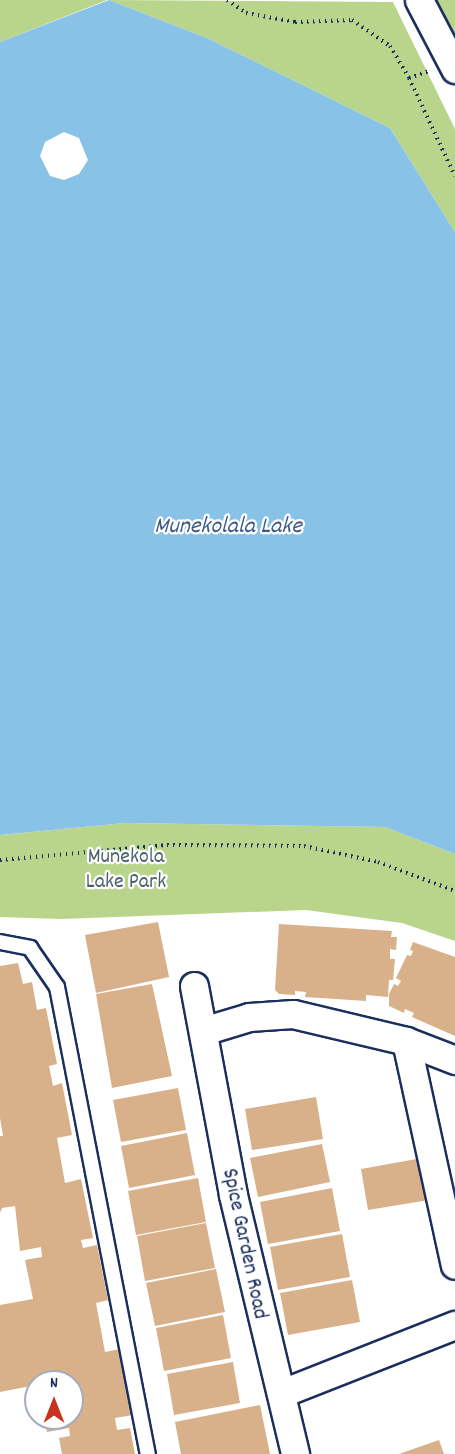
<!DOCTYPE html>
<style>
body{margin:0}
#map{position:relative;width:455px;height:1454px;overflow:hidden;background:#fff;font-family:Dekko,sans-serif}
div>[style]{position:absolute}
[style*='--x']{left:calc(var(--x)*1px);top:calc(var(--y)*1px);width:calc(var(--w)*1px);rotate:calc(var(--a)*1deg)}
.green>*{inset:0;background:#b9d58c}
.water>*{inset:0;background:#89c2e7}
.building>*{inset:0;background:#d8b18a}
.path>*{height:4px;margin-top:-2px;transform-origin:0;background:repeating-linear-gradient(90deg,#1b2f5e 0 1.5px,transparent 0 6px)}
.roads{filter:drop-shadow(2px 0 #1b2f5e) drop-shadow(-2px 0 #1b2f5e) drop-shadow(0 2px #1b2f5e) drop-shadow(0 -2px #1b2f5e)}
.lane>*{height:14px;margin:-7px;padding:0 7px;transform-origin:7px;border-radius:7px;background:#fff}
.street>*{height:27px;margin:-13.5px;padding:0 13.5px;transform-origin:13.5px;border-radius:13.5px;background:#fff}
span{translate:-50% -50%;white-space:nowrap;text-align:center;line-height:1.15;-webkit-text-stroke:4.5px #fff;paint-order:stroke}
.park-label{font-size:22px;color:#4a616c}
.street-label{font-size:22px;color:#1b2f5e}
.water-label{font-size:24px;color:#3c5b87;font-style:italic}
.north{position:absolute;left:24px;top:1370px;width:60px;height:60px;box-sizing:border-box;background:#fff;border:2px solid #a4acbf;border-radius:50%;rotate:0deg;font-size:16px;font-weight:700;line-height:24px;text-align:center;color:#1b2f5e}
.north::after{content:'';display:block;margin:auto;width:21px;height:27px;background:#c8321e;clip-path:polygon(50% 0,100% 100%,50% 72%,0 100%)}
</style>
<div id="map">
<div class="green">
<i style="clip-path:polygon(0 0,107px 0,0 42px)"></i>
<i style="clip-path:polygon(109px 0,393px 2px,455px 129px,455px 232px,390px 128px,207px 38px)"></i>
<i style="clip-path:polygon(434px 0,455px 0,455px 41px)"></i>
<i style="clip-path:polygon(125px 823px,385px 827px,455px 854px,455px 941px,402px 923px,306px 910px,61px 919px,0 917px,0 835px)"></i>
</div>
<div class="water">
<i style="clip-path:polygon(evenodd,109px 0,207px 38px,390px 128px,455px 232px,455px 854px,385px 827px,125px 823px,0 835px,0 42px,109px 0,64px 132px,79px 138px,88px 160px,79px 174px,64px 180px,50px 176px,40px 156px,45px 142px,64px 132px)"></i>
</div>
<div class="building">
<i style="clip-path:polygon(158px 922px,169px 977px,96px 993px,85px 935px)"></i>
<i style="clip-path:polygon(279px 924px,392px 931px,391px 937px,397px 937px,396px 950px,390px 949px,390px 959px,395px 959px,393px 980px,389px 980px,388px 997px,366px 995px,366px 1001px,305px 997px,306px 992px,295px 991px,295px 995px,279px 994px,275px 990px)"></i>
<i style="clip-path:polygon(413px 942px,455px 957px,455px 1036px,412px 1017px,414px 1013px,405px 1009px,404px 1013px,389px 1006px,389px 994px,394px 984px,398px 986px,401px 981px,396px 978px,407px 955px,411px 956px,413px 951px,410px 950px)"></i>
<i style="clip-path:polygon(18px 963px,23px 984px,32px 982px,37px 1010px,46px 1008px,57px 1064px,49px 1066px,53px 1086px,62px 1083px,72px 1135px,57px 1138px,65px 1183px,81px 1179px,93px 1238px,81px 1240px,83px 1248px,97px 1245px,108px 1300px,96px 1303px,105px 1352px,120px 1349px,133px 1415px,115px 1418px,117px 1430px,130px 1428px,135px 1454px,62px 1454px,59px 1438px,70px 1436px,69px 1428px,47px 1432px,44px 1418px,72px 1418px,72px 1382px,36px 1382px,36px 1385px,0 1392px,0 1305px,33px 1299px,25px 1260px,42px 1257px,41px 1247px,20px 1251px,15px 1206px,2px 1208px,0 1213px,0 1136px,3px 1136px,0 1118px,0 966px)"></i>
<i style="clip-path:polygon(152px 984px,172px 1076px,112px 1088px,96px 994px)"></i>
<i style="clip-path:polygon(178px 1088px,186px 1130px,121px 1142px,113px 1100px)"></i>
<i style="clip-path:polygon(316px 1097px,323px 1139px,252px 1150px,245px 1109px)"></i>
<i style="clip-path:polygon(187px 1133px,195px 1175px,129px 1188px,121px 1146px)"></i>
<i style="clip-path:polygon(322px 1144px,330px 1182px,258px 1197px,250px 1158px)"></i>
<i style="clip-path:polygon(422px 1158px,429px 1200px,368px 1210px,361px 1169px)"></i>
<i style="clip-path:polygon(198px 1178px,206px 1222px,136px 1235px,128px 1191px)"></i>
<i style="clip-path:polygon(332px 1188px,340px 1231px,268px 1244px,260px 1202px)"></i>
<i style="clip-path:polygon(206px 1223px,215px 1268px,145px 1281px,137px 1236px)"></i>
<i style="clip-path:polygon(342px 1234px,350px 1277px,278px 1290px,270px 1247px)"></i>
<i style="clip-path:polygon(216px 1269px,225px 1312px,155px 1326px,146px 1283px)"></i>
<i style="clip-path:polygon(352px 1280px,360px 1322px,288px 1335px,280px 1293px)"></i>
<i style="clip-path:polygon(223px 1315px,231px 1358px,164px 1371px,156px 1328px)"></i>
<i style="clip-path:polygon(233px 1362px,240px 1403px,174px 1415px,167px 1374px)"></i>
<i style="clip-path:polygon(260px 1405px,270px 1454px,181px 1454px,175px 1422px)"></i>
<i style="clip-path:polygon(439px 1440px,444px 1454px,399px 1454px)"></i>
</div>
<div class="path">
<i style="--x:227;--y:0;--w:23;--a:34"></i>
<i style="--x:246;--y:13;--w:50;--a:10.4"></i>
<i style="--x:295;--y:22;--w:57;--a:-2"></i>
<i style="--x:352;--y:20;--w:46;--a:34.4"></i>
<i style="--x:390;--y:46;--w:37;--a:59"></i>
<i style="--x:409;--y:78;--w:21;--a:-19"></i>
<i style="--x:409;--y:78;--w:108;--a:64.9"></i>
<i style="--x:0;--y:860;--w:168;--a:-5.1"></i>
<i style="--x:167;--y:845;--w:137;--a:0.4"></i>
<i style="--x:304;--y:846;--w:76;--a:12.2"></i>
<i style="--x:378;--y:862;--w:82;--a:20.6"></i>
</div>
<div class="roads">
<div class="lane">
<i style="--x:0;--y:942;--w:31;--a:11"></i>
<i style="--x:30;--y:948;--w:47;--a:55.3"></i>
<i style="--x:57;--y:987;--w:476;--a:79"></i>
</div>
<div class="street">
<i style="--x:419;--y:0;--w:78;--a:62.4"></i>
<i style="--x:194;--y:986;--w:213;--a:79.4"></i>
<i style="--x:233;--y:1195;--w:266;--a:76.5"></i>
<i style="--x:203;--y:1031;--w:48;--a:-16.9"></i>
<i style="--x:249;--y:1017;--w:44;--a:-3.9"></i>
<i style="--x:293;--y:1014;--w:116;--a:13.4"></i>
<i style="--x:406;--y:1041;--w:53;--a:21.2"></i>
<i style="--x:406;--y:1041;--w:229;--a:77.7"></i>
<i style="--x:282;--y:1393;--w:186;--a:-21.5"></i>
</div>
</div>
<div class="park-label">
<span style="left:126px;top:870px">Munekola<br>Lake Park</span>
</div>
<div class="street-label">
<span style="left:244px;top:1244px;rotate:78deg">Spice Garden Road</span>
</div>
<div class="water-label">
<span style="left:228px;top:528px">Munekolala Lake</span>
</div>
<div class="north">N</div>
</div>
